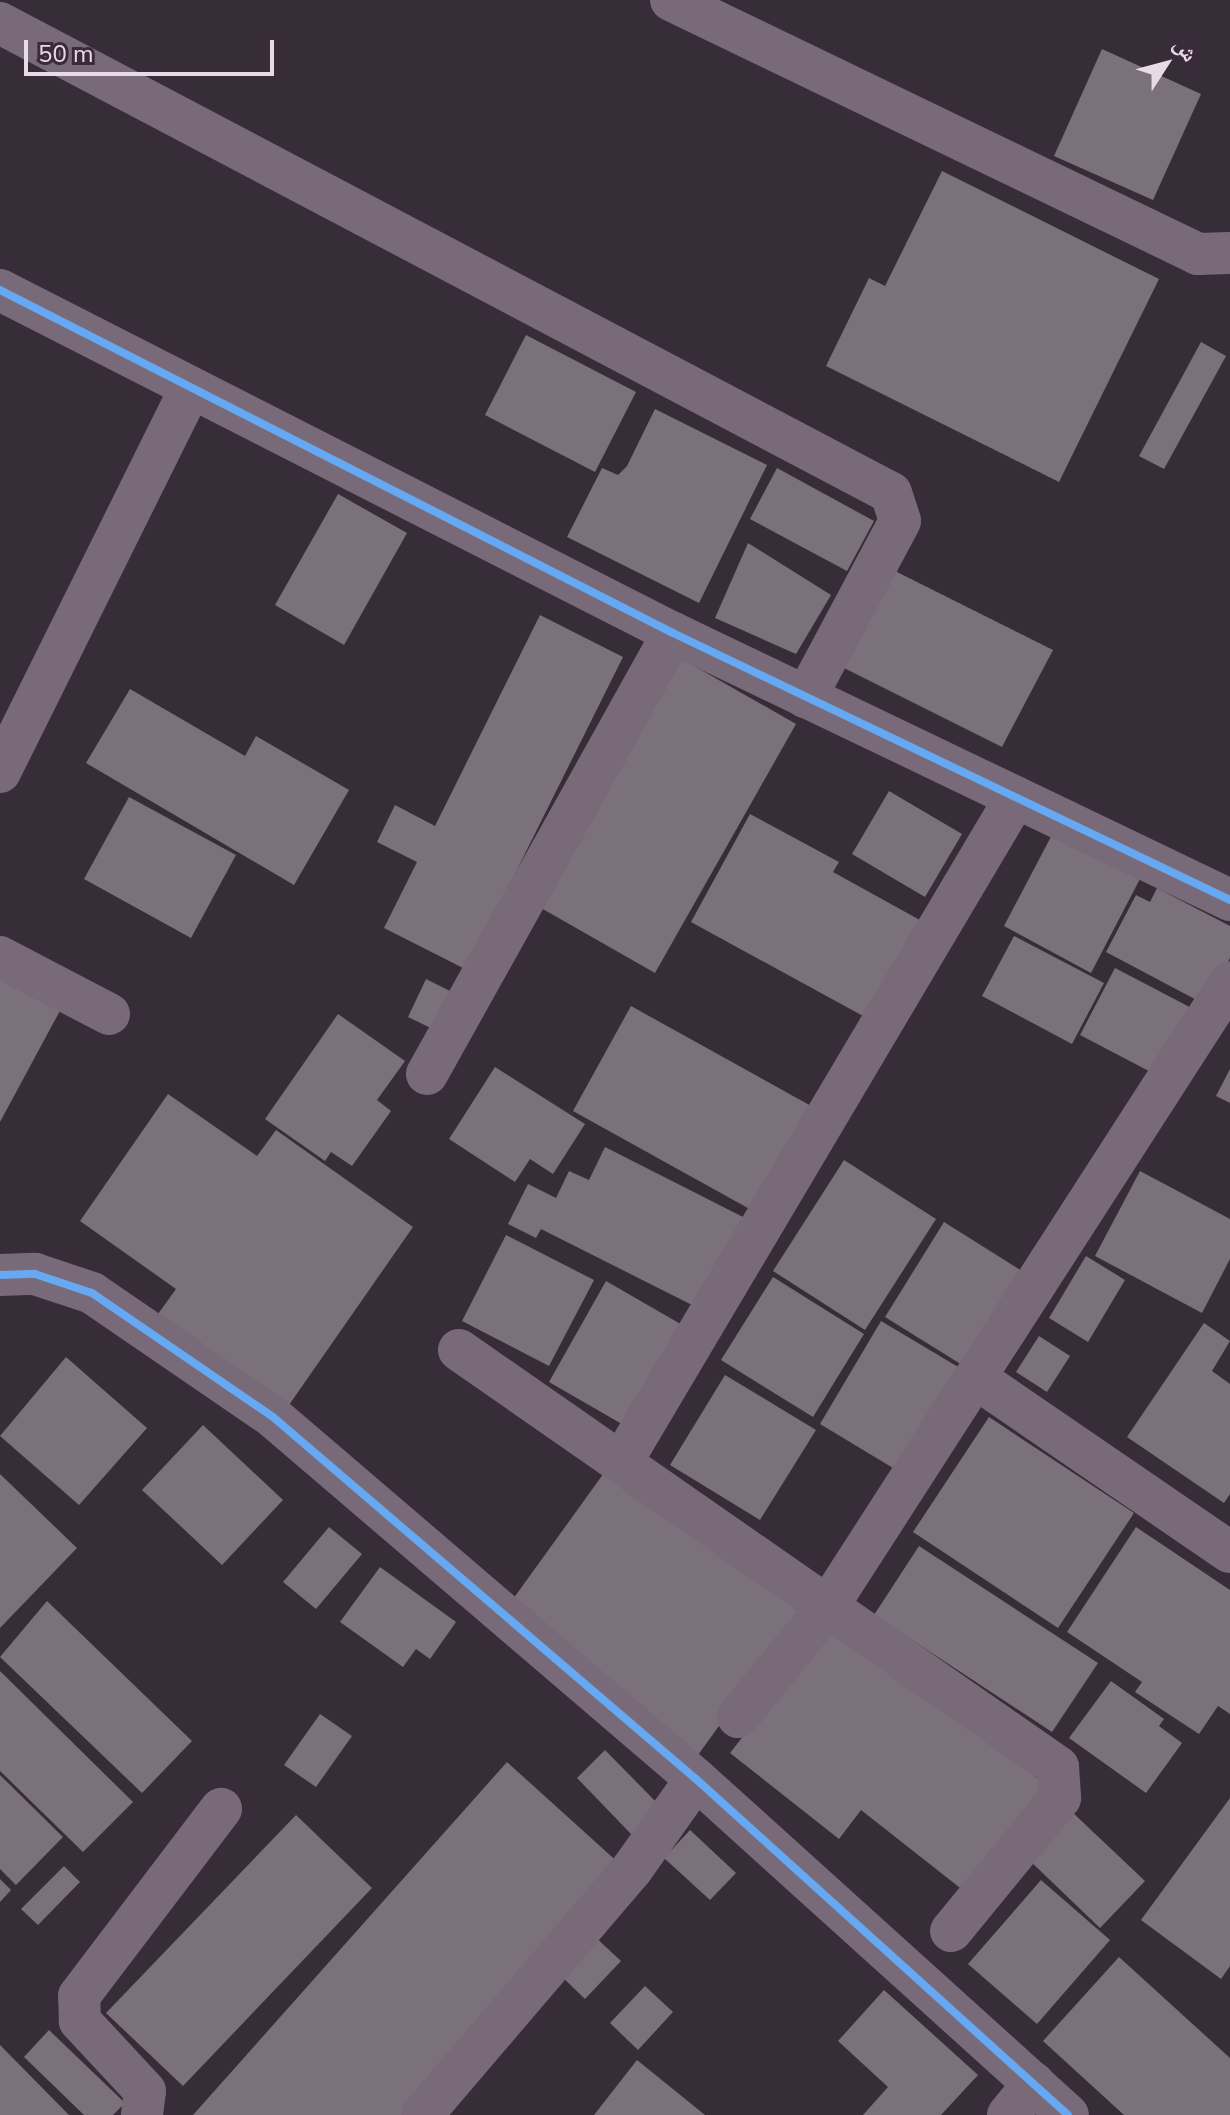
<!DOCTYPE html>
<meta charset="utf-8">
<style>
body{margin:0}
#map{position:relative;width:1230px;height:2115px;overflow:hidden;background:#372d38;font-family:"Nunito Sans","Noto Naskh Arabic",sans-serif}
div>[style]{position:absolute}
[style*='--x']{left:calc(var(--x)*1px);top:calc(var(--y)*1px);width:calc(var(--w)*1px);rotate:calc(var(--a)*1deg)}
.building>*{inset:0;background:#7a717a}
.minor>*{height:42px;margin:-21px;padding:0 21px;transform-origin:21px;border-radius:21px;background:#786a79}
.cycleway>*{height:8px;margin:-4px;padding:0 4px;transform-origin:4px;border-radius:4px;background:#66a8f1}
span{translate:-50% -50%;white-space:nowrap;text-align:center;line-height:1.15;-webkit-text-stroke:8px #3b293c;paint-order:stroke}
.north{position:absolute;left:1126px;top:24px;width:80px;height:80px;-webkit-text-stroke:6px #3b293c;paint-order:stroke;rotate:54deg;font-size:22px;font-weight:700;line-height:32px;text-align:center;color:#e7dbe7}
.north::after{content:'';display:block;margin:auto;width:28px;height:36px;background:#e7dbe7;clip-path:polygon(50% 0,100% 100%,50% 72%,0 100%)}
.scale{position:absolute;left:24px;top:40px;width:250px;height:36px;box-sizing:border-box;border:4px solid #e7dbe7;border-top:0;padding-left:10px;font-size:24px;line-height:28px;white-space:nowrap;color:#e7dbe7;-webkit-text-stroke:6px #3b293c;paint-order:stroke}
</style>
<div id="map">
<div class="building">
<i style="clip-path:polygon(1102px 49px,1201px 94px,1153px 200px,1054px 156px)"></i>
<i style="clip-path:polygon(942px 171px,1159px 279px,1059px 482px,826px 366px,869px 278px,885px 286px)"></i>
<i style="clip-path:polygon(526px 335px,636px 392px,595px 472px,485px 415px)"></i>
<i style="clip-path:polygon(1201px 342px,1226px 356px,1164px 469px,1139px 456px)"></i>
<i style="clip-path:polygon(655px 409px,767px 465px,699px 603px,567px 537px,602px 468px,618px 475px,627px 466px)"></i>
<i style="clip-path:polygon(777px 468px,874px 521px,847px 571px,750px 519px)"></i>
<i style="clip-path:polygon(338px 494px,407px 533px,344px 645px,275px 605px)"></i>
<i style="clip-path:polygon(748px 543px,831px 595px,796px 654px,715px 618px)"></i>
<i style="clip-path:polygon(891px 569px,1053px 650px,1002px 747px,840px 666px)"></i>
<i style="clip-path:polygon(540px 615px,623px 657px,467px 970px,384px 928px,417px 862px,377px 842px,395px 805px,435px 826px)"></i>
<i style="clip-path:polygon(675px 655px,796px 724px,655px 973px,534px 904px)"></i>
<i style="clip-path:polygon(130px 689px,245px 756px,256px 736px,349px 790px,294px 885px,86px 763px)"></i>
<i style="clip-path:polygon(889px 791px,962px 834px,925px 897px,852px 854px)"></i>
<i style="clip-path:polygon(129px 797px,236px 855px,191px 938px,84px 879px)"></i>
<i style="clip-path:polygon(750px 814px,839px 862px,833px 872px,927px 924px,874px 1022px,691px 922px)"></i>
<i style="clip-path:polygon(1055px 829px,1142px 875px,1091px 973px,1004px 926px)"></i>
<i style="clip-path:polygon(1157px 888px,1230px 926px,1230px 958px,1206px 1005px,1106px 952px,1136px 895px,1150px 902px)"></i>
<i style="clip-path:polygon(1014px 936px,1104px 983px,1072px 1044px,982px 996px)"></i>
<i style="clip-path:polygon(1115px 968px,1201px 1013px,1166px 1080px,1080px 1035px)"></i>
<i style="clip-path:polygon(0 973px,62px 1007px,0 1122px)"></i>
<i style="clip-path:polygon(426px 979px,452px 992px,435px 1030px,408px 1017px)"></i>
<i style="clip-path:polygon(631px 1006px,813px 1107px,755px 1212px,573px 1111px)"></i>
<i style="clip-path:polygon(338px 1014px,405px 1061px,377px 1100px,391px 1111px,352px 1166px,331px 1152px,325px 1161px,265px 1119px)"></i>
<i style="clip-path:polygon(495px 1067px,585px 1124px,553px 1174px,530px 1159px,515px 1182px,449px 1139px)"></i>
<i style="clip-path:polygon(1230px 1069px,1230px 1103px,1216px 1096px)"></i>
<i style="clip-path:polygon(168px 1094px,257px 1156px,276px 1130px,413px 1227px,289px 1405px,158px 1314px,176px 1289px,80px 1221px)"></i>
<i style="clip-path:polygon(605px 1147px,745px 1218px,700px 1309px,541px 1229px,536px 1238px,508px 1224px,528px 1184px,556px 1198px,569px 1171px,589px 1180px)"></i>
<i style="clip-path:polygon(844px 1160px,936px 1219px,865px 1330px,773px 1271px)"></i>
<i style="clip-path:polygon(1140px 1171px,1230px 1219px,1230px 1259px,1202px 1313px,1095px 1256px)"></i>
<i style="clip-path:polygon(944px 1222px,1025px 1273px,967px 1368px,885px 1317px)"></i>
<i style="clip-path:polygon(506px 1235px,594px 1280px,549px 1366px,462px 1321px)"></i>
<i style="clip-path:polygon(1086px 1256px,1125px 1280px,1088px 1342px,1049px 1318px)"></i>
<i style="clip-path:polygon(773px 1277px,864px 1334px,813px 1417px,721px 1360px)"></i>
<i style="clip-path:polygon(606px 1281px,684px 1326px,627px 1427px,549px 1382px)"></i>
<i style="clip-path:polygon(881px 1321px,970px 1374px,908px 1477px,820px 1424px)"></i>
<i style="clip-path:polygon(1204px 1323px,1230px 1341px,1212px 1371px,1230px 1384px,1230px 1494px,1224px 1503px,1127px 1437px)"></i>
<i style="clip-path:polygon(1039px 1336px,1070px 1356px,1047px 1392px,1016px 1372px)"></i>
<i style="clip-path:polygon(66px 1357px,147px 1428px,79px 1505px,0 1436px)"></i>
<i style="clip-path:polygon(725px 1375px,816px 1430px,760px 1520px,670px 1465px)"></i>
<i style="clip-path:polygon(989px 1417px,1134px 1513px,1058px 1628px,913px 1532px)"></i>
<i style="clip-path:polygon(203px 1425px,283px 1500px,222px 1565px,142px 1490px)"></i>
<i style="clip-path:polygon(609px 1466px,804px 1608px,698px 1755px,503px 1613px)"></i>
<i style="clip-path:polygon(0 1474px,77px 1548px,0 1628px)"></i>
<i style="clip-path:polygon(329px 1527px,362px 1554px,316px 1609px,283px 1582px)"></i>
<i style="clip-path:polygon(1136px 1527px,1230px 1590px,1230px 1714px,1218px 1706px,1199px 1734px,1135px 1692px,1142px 1682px,1067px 1632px)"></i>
<i style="clip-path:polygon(919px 1546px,1098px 1663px,1052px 1732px,874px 1615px)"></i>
<i style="clip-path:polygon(380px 1567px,456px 1622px,430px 1659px,416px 1649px,403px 1667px,340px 1622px)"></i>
<i style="clip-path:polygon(47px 1601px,192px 1741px,142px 1793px,0 1657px)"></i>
<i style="clip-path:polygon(835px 1619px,1047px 1786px,964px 1891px,861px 1810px,839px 1839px,730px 1753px)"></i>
<i style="clip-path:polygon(0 1671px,133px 1802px,83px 1852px,0 1771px)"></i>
<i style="clip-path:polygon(1111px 1681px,1164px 1719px,1159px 1726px,1182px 1743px,1146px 1793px,1069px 1738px)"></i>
<i style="clip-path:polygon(320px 1714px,352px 1736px,316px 1787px,284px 1765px)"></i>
<i style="clip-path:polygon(605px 1750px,661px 1807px,632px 1835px,577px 1778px)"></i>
<i style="clip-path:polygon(507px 1762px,622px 1866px,401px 2115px,193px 2115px)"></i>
<i style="clip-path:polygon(0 1775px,63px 1837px,16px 1885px,0 1869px)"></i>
<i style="clip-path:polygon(1230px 1798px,1230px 1966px,1221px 1979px,1141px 1920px)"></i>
<i style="clip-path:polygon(1071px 1811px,1145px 1881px,1100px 1928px,1027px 1858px)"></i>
<i style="clip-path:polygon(296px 1815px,372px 1888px,183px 2086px,106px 2013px)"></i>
<i style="clip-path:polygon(690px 1830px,736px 1873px,710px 1900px,664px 1858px)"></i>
<i style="clip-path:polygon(64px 1866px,80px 1882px,38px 1925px,21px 1909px)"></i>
<i style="clip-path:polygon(0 1879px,11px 1890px,0 1902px)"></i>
<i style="clip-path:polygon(1041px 1880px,1110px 1940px,1037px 2024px,968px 1964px)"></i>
<i style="clip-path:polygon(592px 1934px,621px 1961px,585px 1999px,557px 1972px)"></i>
<i style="clip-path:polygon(1119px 1957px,1230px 2058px,1230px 2115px,1124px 2115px,1043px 2041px)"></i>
<i style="clip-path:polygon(645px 1986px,673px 2012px,638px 2050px,610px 2023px)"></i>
<i style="clip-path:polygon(884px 1990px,978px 2075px,941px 2115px,863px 2115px,888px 2087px,838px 2041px)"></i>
<i style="clip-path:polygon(49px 2030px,125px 2103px,113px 2115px,84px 2115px,24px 2057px)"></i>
<i style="clip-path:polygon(0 2045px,69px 2115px,0 2115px)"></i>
<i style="clip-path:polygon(637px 2060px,705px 2115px,594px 2115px)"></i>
</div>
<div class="minor">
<i style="--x:671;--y:0;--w:585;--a:25.73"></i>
<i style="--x:1198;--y:254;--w:32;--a:-2"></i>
<i style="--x:0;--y:23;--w:1007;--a:27.81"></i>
<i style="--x:891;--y:493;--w:29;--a:72"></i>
<i style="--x:900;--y:521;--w:200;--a:118.1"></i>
<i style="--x:0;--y:290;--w:755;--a:27.01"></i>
<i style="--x:673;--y:633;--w:618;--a:25.61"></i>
<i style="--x:0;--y:772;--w:428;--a:-63.6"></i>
<i style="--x:0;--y:957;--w:123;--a:27.6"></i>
<i style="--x:427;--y:1074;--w:505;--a:-60.85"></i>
<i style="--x:0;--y:1275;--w:35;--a:-2"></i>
<i style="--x:35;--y:1274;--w:60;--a:18.4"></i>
<i style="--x:92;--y:1293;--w:219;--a:34.4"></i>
<i style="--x:273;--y:1417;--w:557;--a:40.56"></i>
<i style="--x:696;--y:1779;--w:501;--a:42.09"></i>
<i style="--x:459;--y:1350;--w:730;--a:34.84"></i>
<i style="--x:1058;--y:1767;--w:31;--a:86"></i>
<i style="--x:1060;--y:1798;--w:172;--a:129.3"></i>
<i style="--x:977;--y:1379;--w:306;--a:34.4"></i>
<i style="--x:621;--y:1463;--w:774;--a:-59.33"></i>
<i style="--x:738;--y:1717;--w:143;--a:-51"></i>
<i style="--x:828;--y:1606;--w:742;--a:-57.21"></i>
<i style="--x:142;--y:2115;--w:24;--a:-83"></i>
<i style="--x:145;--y:2091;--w:96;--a:-132.9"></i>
<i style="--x:80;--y:2021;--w:25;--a:-92"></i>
<i style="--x:79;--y:1996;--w:235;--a:-52.8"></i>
<i style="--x:422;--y:2115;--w:323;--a:-49.5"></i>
<i style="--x:632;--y:1869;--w:110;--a:-54.6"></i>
<i style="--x:1008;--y:2115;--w:41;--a:-50.9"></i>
</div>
<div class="cycleway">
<i style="--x:0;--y:290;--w:755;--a:27.01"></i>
<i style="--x:673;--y:633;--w:618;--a:25.61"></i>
<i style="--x:0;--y:1275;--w:35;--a:-2"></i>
<i style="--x:35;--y:1274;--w:60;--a:18.4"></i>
<i style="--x:92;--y:1293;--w:219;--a:34.4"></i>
<i style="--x:273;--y:1417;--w:557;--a:40.56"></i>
<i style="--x:696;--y:1779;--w:501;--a:42.09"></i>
</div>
<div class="north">ش</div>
<div class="scale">50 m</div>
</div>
